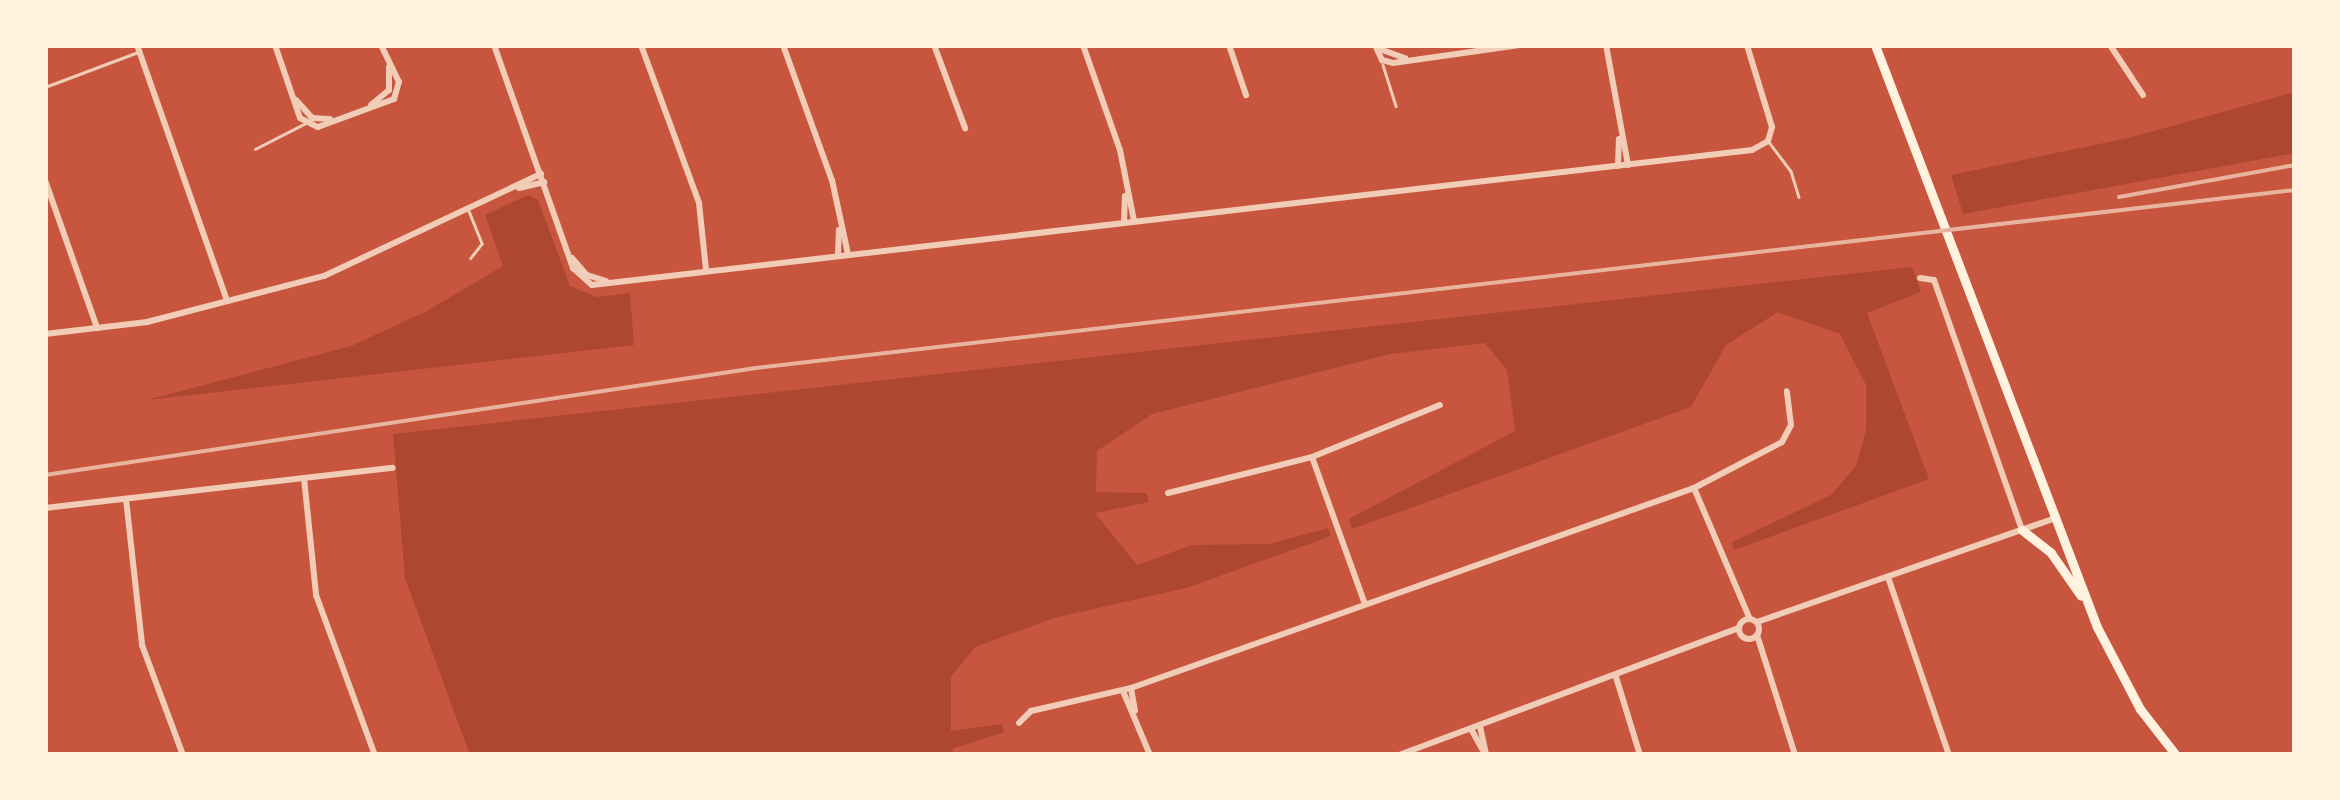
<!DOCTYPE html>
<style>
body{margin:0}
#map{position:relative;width:2340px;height:800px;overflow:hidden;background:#c8553d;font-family:Jost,sans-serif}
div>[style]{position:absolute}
.green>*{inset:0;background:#ae4732}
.service>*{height:2.5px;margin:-1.25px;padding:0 1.25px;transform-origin:1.25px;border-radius:1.25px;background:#f1ccb7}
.minor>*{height:6px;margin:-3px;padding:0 3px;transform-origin:3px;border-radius:3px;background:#f1ccb7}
.minor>.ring{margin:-3px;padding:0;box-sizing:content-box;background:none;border:6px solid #f1ccb7;border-radius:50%}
.secondary>*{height:9px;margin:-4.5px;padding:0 4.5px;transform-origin:4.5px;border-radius:4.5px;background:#fff3e0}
.rail>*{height:4px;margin:-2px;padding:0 2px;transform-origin:2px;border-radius:2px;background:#e9b49f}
span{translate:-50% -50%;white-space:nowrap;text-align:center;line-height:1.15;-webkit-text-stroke:8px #fff3e0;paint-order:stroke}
.frame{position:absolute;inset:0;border:48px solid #fff3e0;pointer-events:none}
</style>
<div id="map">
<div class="green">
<div style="clip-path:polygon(2295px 92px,2295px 153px,1963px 214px,1951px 175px,2128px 138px)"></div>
<div style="clip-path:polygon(528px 195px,538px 200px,570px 286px,597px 297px,630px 293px,634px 345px,147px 400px,351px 346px,425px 312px,503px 266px,485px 215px)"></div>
<div style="clip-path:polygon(1912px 267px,1921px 292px,1867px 313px,1929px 479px,1734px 550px,1732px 542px,1831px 495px,1856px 466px,1866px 430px,1866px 385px,1840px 334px,1778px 312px,1726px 345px,1691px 407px,1352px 529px,1349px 519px,1515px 431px,1507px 370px,1485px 343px,1390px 354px,1152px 414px,1097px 451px,1096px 492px,1146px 493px,1149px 502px,1095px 513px,1137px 565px,1192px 545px,1269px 544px,1328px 528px,1331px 536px,1186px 588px,1054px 618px,975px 647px,951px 677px,951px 731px,1002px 724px,1004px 732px,952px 749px,955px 755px,470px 755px,405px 578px,393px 434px)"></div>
</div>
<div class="service">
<div style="left:1383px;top:65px;width:43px;rotate:72.4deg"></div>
<div style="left:45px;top:87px;width:99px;rotate:-20.6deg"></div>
<div style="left:1769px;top:142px;width:36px;rotate:53deg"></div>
<div style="left:1791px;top:171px;width:27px;rotate:73deg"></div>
<div style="left:255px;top:149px;width:59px;rotate:-27deg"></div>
<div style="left:469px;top:211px;width:35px;rotate:68deg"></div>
<div style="left:482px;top:244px;width:18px;rotate:128deg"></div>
</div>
<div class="minor">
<div style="left:137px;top:45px;width:268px;rotate:70.6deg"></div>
<div style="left:275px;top:45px;width:77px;rotate:71.1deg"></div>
<div style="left:300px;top:118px;width:20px;rotate:27deg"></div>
<div style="left:318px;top:127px;width:81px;rotate:-20.2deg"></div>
<div style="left:394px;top:99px;width:18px;rotate:-74deg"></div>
<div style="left:399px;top:82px;width:41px;rotate:-115.9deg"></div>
<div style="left:494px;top:45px;width:237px;rotate:70.5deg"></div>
<div style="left:573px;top:268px;width:25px;rotate:42deg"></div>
<div style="left:592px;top:285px;width:1168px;rotate:-6.64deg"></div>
<div style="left:1752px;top:150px;width:18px;rotate:-29deg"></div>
<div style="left:1768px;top:141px;width:15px;rotate:-74deg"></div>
<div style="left:1772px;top:127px;width:86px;rotate:-107deg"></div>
<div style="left:641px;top:45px;width:168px;rotate:69.8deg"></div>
<div style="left:699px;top:203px;width:67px;rotate:84deg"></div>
<div style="left:783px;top:45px;width:144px;rotate:70.1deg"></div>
<div style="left:832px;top:180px;width:76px;rotate:77.8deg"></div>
<div style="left:934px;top:45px;width:89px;rotate:69.5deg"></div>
<div style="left:1083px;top:45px;width:111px;rotate:70.6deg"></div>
<div style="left:1120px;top:150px;width:72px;rotate:78.8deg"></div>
<div style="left:1229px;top:45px;width:53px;rotate:71.2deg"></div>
<div style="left:1375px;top:45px;width:17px;rotate:65deg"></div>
<div style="left:1382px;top:60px;width:11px;rotate:15deg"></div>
<div style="left:1393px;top:63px;width:128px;rotate:-8.1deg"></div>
<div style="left:1606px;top:45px;width:122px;rotate:79.6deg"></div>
<div style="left:2110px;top:45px;width:60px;rotate:56.6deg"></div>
<div style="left:1377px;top:48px;width:30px;rotate:20deg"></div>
<div style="left:296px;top:100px;width:24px;rotate:48deg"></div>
<div style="left:312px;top:118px;width:18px;rotate:3deg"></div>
<div style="left:371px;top:105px;width:23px;rotate:-40deg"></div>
<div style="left:389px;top:90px;width:23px;rotate:-90deg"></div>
<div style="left:1618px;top:166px;width:27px;rotate:-88deg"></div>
<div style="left:45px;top:180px;width:157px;rotate:70.6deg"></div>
<div style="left:519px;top:188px;width:26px;rotate:-13deg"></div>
<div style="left:1124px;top:223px;width:27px;rotate:-88deg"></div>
<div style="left:838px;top:255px;width:25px;rotate:-88deg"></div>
<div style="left:572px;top:258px;width:23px;rotate:49deg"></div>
<div style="left:587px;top:275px;width:20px;rotate:18deg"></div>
<div style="left:1920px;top:278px;width:14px;rotate:8deg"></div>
<div style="left:1934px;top:280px;width:265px;rotate:70.6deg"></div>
<div style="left:45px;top:334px;width:103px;rotate:-6.7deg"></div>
<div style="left:147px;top:322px;width:183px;rotate:-14.6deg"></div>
<div style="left:324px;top:276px;width:240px;rotate:-25.2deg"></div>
<div style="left:1312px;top:457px;width:156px;rotate:70.2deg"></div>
<div style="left:304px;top:478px;width:118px;rotate:84.1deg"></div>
<div style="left:316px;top:595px;width:171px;rotate:69.8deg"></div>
<div style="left:1694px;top:488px;width:142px;rotate:66.9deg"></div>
<div style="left:1168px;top:493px;width:148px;rotate:-14deg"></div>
<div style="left:1312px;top:457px;width:138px;rotate:-22.1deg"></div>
<div style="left:126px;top:499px;width:147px;rotate:83.7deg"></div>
<div style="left:142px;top:645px;width:117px;rotate:69.6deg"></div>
<div style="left:45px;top:508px;width:350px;rotate:-6.6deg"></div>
<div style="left:1889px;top:580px;width:185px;rotate:71.1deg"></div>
<div class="ring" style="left:1739px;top:619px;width:14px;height:14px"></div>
<div style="left:1757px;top:622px;width:316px;rotate:-19.2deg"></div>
<div style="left:1757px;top:635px;width:126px;rotate:72.4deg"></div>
<div style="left:1616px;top:677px;width:82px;rotate:72.9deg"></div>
<div style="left:1131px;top:688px;width:23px;rotate:80deg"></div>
<div style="left:1123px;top:691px;width:69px;rotate:67.1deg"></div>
<div style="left:1019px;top:723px;width:17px;rotate:-45deg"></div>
<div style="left:1031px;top:711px;width:103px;rotate:-13deg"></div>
<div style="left:1131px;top:688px;width:597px;rotate:-19.56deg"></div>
<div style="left:1694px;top:488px;width:99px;rotate:-27.6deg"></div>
<div style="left:1782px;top:442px;width:19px;rotate:-62deg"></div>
<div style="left:1791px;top:425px;width:34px;rotate:-97deg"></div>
<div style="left:1480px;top:726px;width:30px;rotate:78deg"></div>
<div style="left:1471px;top:729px;width:23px;rotate:61deg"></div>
<div style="left:1399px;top:755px;width:363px;rotate:-20.5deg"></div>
</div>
<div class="secondary">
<div style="left:1875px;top:45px;width:623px;rotate:69.12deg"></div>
<div style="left:2097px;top:627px;width:93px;rotate:62.3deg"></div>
<div style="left:2140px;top:709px;width:58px;rotate:52deg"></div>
<div style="left:2022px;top:530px;width:37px;rotate:38deg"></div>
<div style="left:2051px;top:553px;width:52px;rotate:55.1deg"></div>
</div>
<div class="rail">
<div style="left:2119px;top:197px;width:179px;rotate:-10.3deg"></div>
<div style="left:45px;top:475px;width:719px;rotate:-8.56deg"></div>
<div style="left:756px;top:368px;width:1549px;rotate:-6.6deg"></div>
</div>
<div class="frame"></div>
</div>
